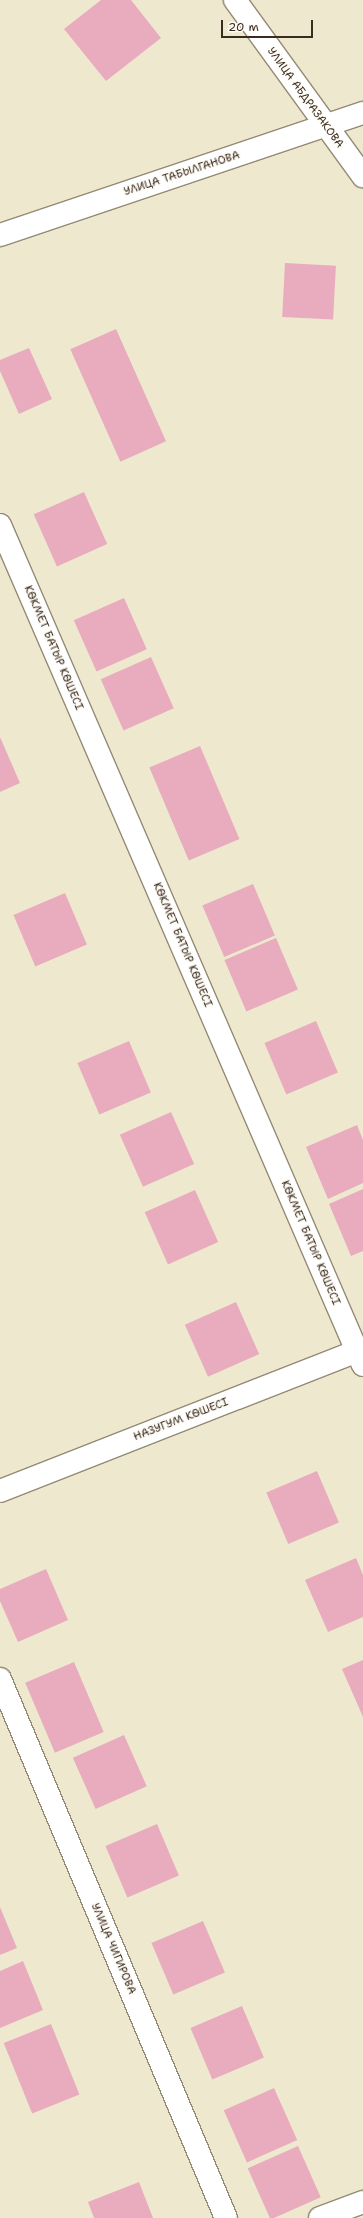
<!DOCTYPE html>
<meta charset="utf-8">
<style>
body{margin:0}
#map{position:relative;width:363px;height:2218px;overflow:hidden;background:#eee9ce;font-family:"Shantell Sans",sans-serif}
div>[style]{position:absolute}
.building>*{inset:0;background:#e8acbe;transform-origin:0 0}
.roads{filter:drop-shadow(1px 0 #948a76) drop-shadow(-1px 0 #948a76) drop-shadow(0 1px #948a76) drop-shadow(0 -1px #948a76)}
.street>*{height:22px;margin:-11px;padding:0 11px;transform-origin:11px;border-radius:11px;background:#fff}
.secondary>*{height:22px;margin:-11px;padding:0 11px;transform-origin:11px;border-radius:11px;background:#fff}
span{translate:-50% -50%;white-space:nowrap;text-align:center;line-height:1.15;-webkit-text-stroke:3.5px #fdfcf7;paint-order:stroke}
.street-label{font-size:11px;color:#3b2a1e}
.scale{position:absolute;left:221px;top:20px;width:92px;height:18px;box-sizing:border-box;border:2px solid #3b2a1e;border-top:0;padding-left:5px;font-size:12px;line-height:14px;white-space:nowrap;color:#3b2a1e;-webkit-text-stroke:3px #fdfcf7;paint-order:stroke}
</style>
<div id="map">
<div class="building">
<div style="clip-path:polygon(101px 0,131px 0,161px 38px,106px 81px,64px 29px)"></div>
<div style="left:285px;top:263px;width:51px;height:54px;rotate:3deg"></div>
<div style="left:116px;top:329px;width:123px;height:50px;rotate:66deg"></div>
<div style="clip-path:polygon(29px 348px,52px 399px,19px 414px,0 371px,0 360px)"></div>
<div style="left:84px;top:492px;width:57px;height:55px;rotate:66deg"></div>
<div style="left:124px;top:598px;width:56px;height:55px;rotate:66deg"></div>
<div style="left:151px;top:657px;width:56px;height:55px;rotate:66deg"></div>
<div style="clip-path:polygon(0 737px,20px 783px,0 792px)"></div>
<div style="left:200px;top:746px;width:101px;height:55px;rotate:67deg"></div>
<div style="left:253px;top:884px;width:56px;height:55px;rotate:67deg"></div>
<div style="left:65px;top:893px;width:56px;height:56px;rotate:67deg"></div>
<div style="left:276px;top:938px;width:56px;height:56px;rotate:67deg"></div>
<div style="left:316px;top:1021px;width:56px;height:56px;rotate:67deg"></div>
<div style="left:129px;top:1041px;width:56px;height:56px;rotate:67deg"></div>
<div style="left:171px;top:1112px;width:57px;height:56px;rotate:66deg"></div>
<div style="clip-path:polygon(357px 1125px,363px 1140px,363px 1183px,328px 1199px,306px 1147px)"></div>
<div style="clip-path:polygon(363px 1189px,363px 1251px,351px 1256px,329px 1204px)"></div>
<div style="left:195px;top:1190px;width:57px;height:55px;rotate:66deg"></div>
<div style="left:236px;top:1302px;width:57px;height:56px;rotate:66deg"></div>
<div style="left:317px;top:1471px;width:56px;height:55px;rotate:67deg"></div>
<div style="clip-path:polygon(356px 1558px,363px 1575px,363px 1617px,328px 1632px,305px 1580px)"></div>
<div style="clip-path:polygon(46px 1569px,68px 1620px,18px 1642px,0 1601px,0 1589px)"></div>
<div style="clip-path:polygon(363px 1660px,363px 1717px,342px 1669px)"></div>
<div style="left:74px;top:1662px;width:76px;height:53px;rotate:67deg"></div>
<div style="left:124px;top:1735px;width:56px;height:56px;rotate:66deg"></div>
<div style="left:157px;top:1824px;width:56px;height:56px;rotate:67deg"></div>
<div style="clip-path:polygon(0 1907px,17px 1948px,0 1955px)"></div>
<div style="left:203px;top:1921px;width:56px;height:56px;rotate:67deg"></div>
<div style="clip-path:polygon(23px 1961px,43px 2010px,0 2028px,0 1971px)"></div>
<div style="left:242px;top:2006px;width:56px;height:56px;rotate:67deg"></div>
<div style="left:51px;top:2024px;width:76px;height:51px;rotate:68deg"></div>
<div style="left:274px;top:2088px;width:57px;height:55px;rotate:66deg"></div>
<div style="left:298px;top:2146px;width:56px;height:55px;rotate:66deg"></div>
<div style="clip-path:polygon(139px 2182px,153px 2218px,94px 2218px,88px 2202px)"></div>
</div>
<div class="roads">
<div class="street">
<div style="left:235px;top:0;width:218px;rotate:54deg"></div>
<div style="left:0;top:235px;width:383px;rotate:-18.6deg"></div>
<div style="left:0;top:525px;width:915px;rotate:66.63deg"></div>
<div style="left:0;top:1679px;width:584px;rotate:67.25deg"></div>
<div style="left:320px;top:2218px;width:46px;rotate:-20.4deg"></div>
</div>
<div class="secondary">
<div style="left:0;top:1491px;width:390px;rotate:-21.4deg"></div>
</div>
</div>
<div class="street-label">
<span style="left:305px;top:98px;rotate:54deg">УЛИЦА АБДРАЗАКОВА</span>
<span style="left:182px;top:174px;rotate:-18deg">УЛИЦА ТАБЫЛГАНОВА</span>
<span style="left:53px;top:648px;rotate:67deg">КӨКМЕТ БАТЫР КӨШЕСІ</span>
<span style="left:182px;top:945px;rotate:67deg">КӨКМЕТ БАТЫР КӨШЕСІ</span>
<span style="left:310px;top:1243px;rotate:67deg">КӨКМЕТ БАТЫР КӨШЕСІ</span>
<span style="left:181px;top:1420px;rotate:-21deg">НАЗУГУМ КӨШЕСІ</span>
<span style="left:113px;top:1949px;rotate:67deg">УЛИЦА ЧИГИРОВА</span>
</div>
<div class="scale">20 m</div>
</div>
